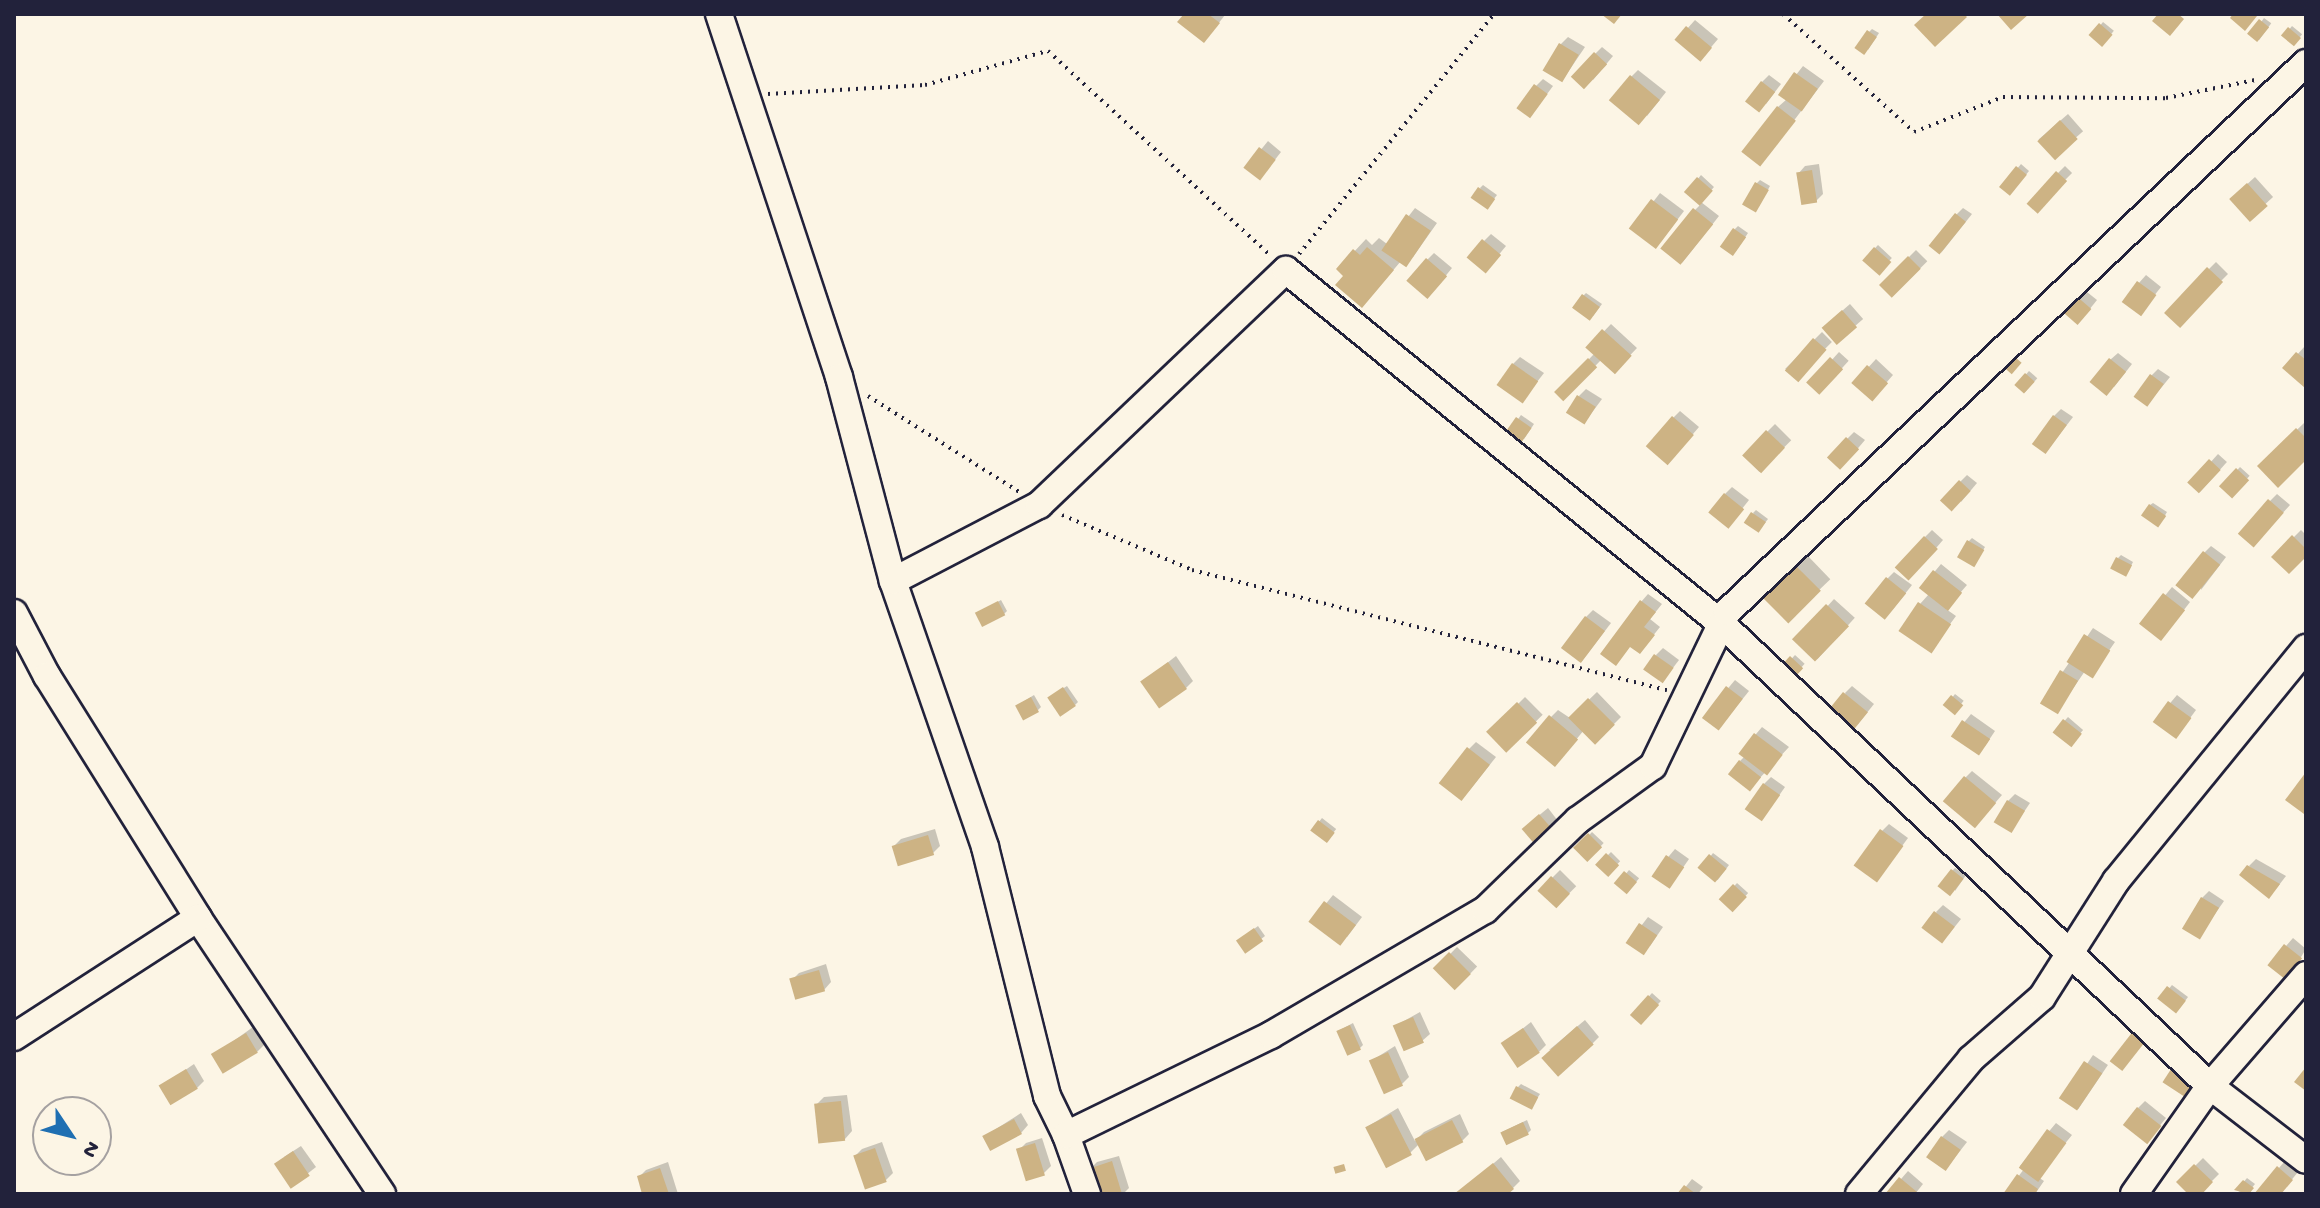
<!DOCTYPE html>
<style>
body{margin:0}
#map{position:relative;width:2320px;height:1208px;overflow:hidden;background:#fcf5e5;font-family:"Gochi Hand",sans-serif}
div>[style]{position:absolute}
.shadow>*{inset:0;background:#0003;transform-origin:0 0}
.building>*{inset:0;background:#cdb384;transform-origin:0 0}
.path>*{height:4px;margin-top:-2px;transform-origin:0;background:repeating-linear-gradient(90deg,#22223b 0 2px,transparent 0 8px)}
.roads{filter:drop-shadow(2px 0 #22223b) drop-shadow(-2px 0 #22223b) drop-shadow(0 2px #22223b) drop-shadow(0 -2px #22223b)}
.minor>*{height:26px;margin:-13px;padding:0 13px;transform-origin:13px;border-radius:13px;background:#fcf5e5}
span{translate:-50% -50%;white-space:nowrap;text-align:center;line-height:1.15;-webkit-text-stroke:8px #fcf5e5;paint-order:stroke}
.frame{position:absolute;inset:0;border:16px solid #22223b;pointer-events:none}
.north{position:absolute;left:32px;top:1096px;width:80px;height:80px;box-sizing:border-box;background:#fcf5e5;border:2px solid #a5a1a1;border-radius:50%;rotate:125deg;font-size:22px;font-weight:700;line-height:32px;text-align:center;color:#22223b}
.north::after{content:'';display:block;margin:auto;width:28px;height:36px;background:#1f6fb2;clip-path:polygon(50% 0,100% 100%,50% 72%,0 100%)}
</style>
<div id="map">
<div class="shadow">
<div style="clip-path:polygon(1186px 14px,1224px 14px,1225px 15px,1211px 33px)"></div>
<div style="left:2264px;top:18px;width:9px;height:21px;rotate:36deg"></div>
<div style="clip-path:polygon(1695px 20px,1718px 39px,1707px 52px,1678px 39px)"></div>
<div style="left:2103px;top:22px;width:14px;height:18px;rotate:39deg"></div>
<div style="left:2292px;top:26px;width:13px;height:13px;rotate:39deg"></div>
<div style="clip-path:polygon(1872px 29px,1879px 33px,1868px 50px,1869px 32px)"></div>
<div style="clip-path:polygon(1568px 37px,1585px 47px,1562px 81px,1561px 44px)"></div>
<div style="clip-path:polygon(1602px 47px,1613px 56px,1593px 80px,1595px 54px)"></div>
<div style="clip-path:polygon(1803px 66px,1824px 81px,1767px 156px,1778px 107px,1787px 99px,1781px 94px)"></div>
<div style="clip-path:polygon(1638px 70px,1666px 92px,1647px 116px,1631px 77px)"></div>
<div style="clip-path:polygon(1769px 75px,1781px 84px,1766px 104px,1762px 82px)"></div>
<div style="clip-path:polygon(1543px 79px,1553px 86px,1536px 109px,1536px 86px)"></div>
<div style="left:2068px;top:114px;width:23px;height:39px;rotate:49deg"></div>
<div style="clip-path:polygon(1268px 141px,1281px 152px,1266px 171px,1246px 168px)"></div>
<div style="clip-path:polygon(1819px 164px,1823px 194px,1816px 201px,1798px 174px,1805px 166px)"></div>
<div style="clip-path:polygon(2021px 164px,2029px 171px,2013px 191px,2002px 187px)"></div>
<div style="left:2065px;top:166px;width:10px;height:52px;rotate:45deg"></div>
<div style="clip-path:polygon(1701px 175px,1714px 187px,1701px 202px,1719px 216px,1682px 263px,1695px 210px,1701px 204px,1687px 192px)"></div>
<div style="left:2255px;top:177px;width:27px;height:32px;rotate:48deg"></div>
<div style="clip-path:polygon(1760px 180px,1770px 186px,1759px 206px,1757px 183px)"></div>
<div style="clip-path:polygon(1483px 185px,1497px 195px,1490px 204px,1480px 188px)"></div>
<div style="clip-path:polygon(1660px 193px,1684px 211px,1662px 240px,1632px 229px)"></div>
<div style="clip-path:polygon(1415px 208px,1437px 223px,1413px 257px,1401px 261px,1373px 294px,1338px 269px,1366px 239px,1372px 245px,1379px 238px,1387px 244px)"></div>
<div style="clip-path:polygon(1963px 208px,1972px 214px,1941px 253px,1956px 215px)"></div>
<div style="clip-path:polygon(1738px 226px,1748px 233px,1736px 251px,1735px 229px)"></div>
<div style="clip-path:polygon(1491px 234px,1506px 246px,1492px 263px,1484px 241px)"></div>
<div style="left:1878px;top:245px;width:19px;height:20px;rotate:43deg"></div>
<div style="left:1916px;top:250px;width:16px;height:49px;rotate:45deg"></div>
<div style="clip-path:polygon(1434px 253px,1452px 268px,1435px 289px,1427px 260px)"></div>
<div style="left:2216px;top:262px;width:17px;height:71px;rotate:45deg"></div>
<div style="clip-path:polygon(2146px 275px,2161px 287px,2146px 306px,2123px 301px)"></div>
<div style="clip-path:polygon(2082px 288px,2097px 300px,2085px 315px,2063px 309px)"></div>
<div style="clip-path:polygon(1586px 293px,1602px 304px,1593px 316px,1583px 296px)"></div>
<div style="left:1850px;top:304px;width:20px;height:35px;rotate:49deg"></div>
<div style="clip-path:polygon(1611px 324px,1637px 348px,1614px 372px,1601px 360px,1564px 398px,1557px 392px,1594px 354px,1588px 348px)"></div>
<div style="left:1822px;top:332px;width:14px;height:52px;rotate:45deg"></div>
<div style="clip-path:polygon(2305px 346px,2306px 384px,2305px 385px,2285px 368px)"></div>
<div style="left:1839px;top:352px;width:13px;height:42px;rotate:42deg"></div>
<div style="clip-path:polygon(2118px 353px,2132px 364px,2114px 387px,2110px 360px)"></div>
<div style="clip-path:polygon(1520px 357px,1544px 373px,1523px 400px,1513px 364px)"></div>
<div style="clip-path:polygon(1876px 359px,1893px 375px,1879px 391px,1854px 383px)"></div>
<div style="clip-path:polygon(2158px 369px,2170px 377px,2148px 404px,2151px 376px)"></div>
<div style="left:2029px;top:371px;width:11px;height:19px;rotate:41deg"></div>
<div style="clip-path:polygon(1586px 389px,1602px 399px,1585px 422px,1579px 396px)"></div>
<div style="clip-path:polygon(2061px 409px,2073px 417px,2047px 451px,2054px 416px)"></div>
<div style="clip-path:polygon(1680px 411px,1699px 427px,1675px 455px,1673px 418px)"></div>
<div style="clip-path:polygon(1521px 415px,1534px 424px,1524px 439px,1508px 433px)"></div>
<div style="clip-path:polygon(2305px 422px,2306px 457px,2260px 466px)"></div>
<div style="left:1775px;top:424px;width:23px;height:45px;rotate:45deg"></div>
<div style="clip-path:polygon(1854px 432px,1865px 440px,1848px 460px,1847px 439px)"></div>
<div style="left:2218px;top:454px;width:12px;height:40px;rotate:42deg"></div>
<div style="left:2240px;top:467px;width:13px;height:26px;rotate:42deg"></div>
<div style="clip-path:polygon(1967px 475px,1977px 483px,1961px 502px,1960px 482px)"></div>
<div style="clip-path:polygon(1732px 487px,1749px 500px,1734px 519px,1725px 494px)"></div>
<div style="clip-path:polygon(2277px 494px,2290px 505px,2260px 538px,2270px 501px)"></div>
<div style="clip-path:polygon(2153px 503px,2167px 512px,2161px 522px,2150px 505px)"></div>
<div style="clip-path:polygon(1756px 510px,1768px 519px,1761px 528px,1753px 513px)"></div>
<div style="clip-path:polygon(1932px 530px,1943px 540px,1917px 570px,1925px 537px)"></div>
<div style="clip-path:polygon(2301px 530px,2306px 535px,2306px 554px,2274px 557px)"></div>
<div style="clip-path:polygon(1972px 538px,1985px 547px,1976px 562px,1969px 541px)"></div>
<div style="clip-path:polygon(2211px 546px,2226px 557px,2201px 590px,2204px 553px)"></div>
<div style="left:1806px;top:554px;width:35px;height:60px;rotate:46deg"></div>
<div style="clip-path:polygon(2121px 555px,2133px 562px,2128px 572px,2118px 558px)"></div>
<div style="clip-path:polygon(1941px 564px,1967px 585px,1946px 609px,1956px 616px,1931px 650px,1920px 604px,1929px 594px,1921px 588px)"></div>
<div style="clip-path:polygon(1894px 572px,1912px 585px,1893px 609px,1887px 579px)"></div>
<div style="clip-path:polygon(2172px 587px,2190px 602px,2168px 631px,2142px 624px)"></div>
<div style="clip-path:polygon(1648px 594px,1662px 604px,1650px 619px,1660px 627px,1640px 652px,1641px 602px)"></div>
<div style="left:1834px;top:599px;width:28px;height:56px;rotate:42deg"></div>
<div style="clip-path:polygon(1001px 600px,1007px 611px,1004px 614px,978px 613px)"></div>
<div style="clip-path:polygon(1593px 610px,1611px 623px,1582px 661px,1586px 617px)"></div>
<div style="clip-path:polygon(2093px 628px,2115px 642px,2092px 675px,2085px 671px,2057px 712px,2042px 702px)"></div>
<div style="clip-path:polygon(1663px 648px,1679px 660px,1663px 681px,1656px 655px)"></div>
<div style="left:1795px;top:655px;width:13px;height:18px;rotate:42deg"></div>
<div style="clip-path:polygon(1176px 656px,1193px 681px,1186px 688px,1143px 682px)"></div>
<div style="clip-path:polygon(1735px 680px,1749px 691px,1725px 721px,1704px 717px)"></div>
<div style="clip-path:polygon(1067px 686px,1078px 702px,1075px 705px,1053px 695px)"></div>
<div style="clip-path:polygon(1852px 686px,1874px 704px,1858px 724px,1845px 693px)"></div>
<div style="clip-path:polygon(1597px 692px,1621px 717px,1596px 742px,1584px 730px,1562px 757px,1551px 717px,1558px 710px,1570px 718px)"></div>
<div style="left:1955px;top:694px;width:11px;height:13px;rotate:38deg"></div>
<div style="clip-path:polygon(1034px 695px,1041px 707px,1038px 710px,1018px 705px)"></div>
<div style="clip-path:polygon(2177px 695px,2196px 710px,2182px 729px,2155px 721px)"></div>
<div style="left:1525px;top:697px;width:25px;height:50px;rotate:45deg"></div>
<div style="clip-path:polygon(1971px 714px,1995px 731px,1985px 746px,1953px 736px)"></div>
<div style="left:2068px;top:717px;width:20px;height:20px;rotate:41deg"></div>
<div style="clip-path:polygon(1762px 727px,1789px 747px,1757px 781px,1740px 761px,1745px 756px,1740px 753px)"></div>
<div style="clip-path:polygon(1476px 742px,1496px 757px,1469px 791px,1469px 749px)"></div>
<div style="clip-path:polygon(1972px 771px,2002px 795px,1982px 818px,1965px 778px)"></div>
<div style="clip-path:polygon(1771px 777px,1785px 787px,1768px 811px,1764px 784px)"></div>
<div style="clip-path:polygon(2015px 794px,2030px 803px,2011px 831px,2008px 801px)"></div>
<div style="clip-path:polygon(1548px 808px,1558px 821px,1534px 842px,1531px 822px)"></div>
<div style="left:1322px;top:818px;width:18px;height:15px;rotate:38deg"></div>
<div style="clip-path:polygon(1889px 824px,1908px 838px,1882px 873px,1882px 831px)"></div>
<div style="clip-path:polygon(935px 829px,940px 846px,933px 853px,894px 846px,901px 839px)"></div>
<div style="left:1592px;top:832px;width:16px;height:23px;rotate:43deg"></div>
<div style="clip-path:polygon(1675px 849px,1689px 859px,1675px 879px,1653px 875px)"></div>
<div style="left:1611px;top:852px;width:13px;height:18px;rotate:45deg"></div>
<div style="left:1713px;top:853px;width:20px;height:19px;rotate:37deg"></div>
<div style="clip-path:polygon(2256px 859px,2286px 876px,2276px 889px,2249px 866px)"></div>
<div style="clip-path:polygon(1955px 868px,1966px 875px,1955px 891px,1952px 871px)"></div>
<div style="left:1560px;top:870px;width:23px;height:28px;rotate:45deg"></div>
<div style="left:1629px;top:870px;width:13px;height:18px;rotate:39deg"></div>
<div style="left:1737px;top:883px;width:15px;height:23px;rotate:42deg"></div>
<div style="clip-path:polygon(2209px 891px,2224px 901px,2199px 937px,2202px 898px)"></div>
<div style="clip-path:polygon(1333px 895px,1362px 917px,1347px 937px,1311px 922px)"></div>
<div style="clip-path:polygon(1943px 905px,1961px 919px,1949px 934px,1936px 912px)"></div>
<div style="clip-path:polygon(1648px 917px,1663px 927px,1650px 946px,1628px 943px)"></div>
<div style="clip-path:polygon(1258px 926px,1265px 936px,1246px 951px,1242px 938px)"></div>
<div style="clip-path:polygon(2293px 938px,2306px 949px,2293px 970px,2286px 946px)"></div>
<div style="left:1457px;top:947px;width:28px;height:30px;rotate:44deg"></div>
<div style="clip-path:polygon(826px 964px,831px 982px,824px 990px,792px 980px,799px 973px)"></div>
<div style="clip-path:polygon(2172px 985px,2188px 997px,2179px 1009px,2160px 999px)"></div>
<div style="left:1652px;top:993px;width:12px;height:29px;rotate:42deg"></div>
<div style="clip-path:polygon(1420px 1012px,1430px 1034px,1422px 1041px,1395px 1026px)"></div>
<div style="clip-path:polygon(1585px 1020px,1599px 1037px,1592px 1044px,1549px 1050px)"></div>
<div style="clip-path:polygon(1531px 1022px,1546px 1045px,1539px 1052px,1504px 1043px)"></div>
<div style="clip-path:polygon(1353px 1023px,1363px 1045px,1360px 1048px,1338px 1031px)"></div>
<div style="clip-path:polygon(253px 1027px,264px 1045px,257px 1052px,214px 1055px)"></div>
<div style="clip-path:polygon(1395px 1046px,1409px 1077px,1402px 1084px,1371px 1061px)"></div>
<div style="left:2093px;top:1055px;width:18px;height:53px;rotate:34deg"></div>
<div style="clip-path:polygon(194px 1064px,204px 1081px,197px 1088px,162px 1086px)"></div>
<div style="clip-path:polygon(1521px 1084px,1540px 1094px,1531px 1108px,1518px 1087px)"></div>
<div style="clip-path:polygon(847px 1095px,852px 1131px,845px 1139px,816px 1105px,824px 1097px)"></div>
<div style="clip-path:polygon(2145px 1101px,2166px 1118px,2153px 1134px,2138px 1108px)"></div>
<div style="clip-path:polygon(1398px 1108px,1415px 1141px,1424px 1132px,1460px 1114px,1469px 1134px,1462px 1141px,1419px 1144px,1410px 1153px,1367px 1127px)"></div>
<div style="clip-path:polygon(1021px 1113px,1028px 1125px,1021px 1133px,985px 1136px)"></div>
<div style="clip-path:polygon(1527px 1120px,1531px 1130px,1528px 1133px,1502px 1132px)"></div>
<div style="clip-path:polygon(2056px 1123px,2072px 1135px,2038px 1177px,2044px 1181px,2035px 1194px,2005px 1194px,2024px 1169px,2020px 1166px)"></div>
<div style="clip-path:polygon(1949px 1130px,1967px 1142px,1946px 1169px,1942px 1137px)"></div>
<div style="clip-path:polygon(1042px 1138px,1051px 1166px,1044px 1173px,1019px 1150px,1026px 1143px)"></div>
<div style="clip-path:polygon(882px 1142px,893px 1173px,886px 1180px,855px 1156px,862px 1149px)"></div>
<div style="clip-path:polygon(301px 1146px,316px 1167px,292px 1186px,284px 1157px)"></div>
<div style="clip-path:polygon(1119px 1156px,1129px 1188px,1123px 1194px,1097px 1194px,1090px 1169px,1097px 1162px)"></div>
<div style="clip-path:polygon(1501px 1157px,1520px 1181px,1513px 1188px,1505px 1194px,1458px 1194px)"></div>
<div style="clip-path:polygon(2203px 1158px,2219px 1174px,2199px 1194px,2191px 1194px,2179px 1182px)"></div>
<div style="clip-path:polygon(2285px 1161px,2298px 1172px,2280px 1194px,2256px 1194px)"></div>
<div style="clip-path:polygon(668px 1162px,678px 1194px,645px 1194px,639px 1177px,646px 1170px)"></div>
<div style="clip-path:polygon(1908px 1171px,1923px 1184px,1915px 1194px,1888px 1194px)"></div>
<div style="clip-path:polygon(2247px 1178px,2255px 1184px,2247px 1194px,2243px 1194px,2237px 1190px)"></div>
<div style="clip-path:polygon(1692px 1179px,1703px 1187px,1698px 1194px,1680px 1194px)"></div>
</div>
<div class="building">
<div style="clip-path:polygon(1184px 14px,1208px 14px,1220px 23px,1204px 43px,1177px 22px)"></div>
<div style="clip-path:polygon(1601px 14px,1622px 14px,1614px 24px)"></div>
<div style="clip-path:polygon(1926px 14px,1964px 14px,1967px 17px,1935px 47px,1914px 25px)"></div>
<div style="clip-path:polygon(1997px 14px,2029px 14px,2011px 30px)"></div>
<div style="clip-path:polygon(2158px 14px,2178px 14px,2184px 19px,2170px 36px,2152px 21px)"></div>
<div style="clip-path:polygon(2233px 14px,2254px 14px,2257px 16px,2245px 31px,2230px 18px)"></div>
<div style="left:2259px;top:19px;width:13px;height:19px;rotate:39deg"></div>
<div style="left:2099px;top:23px;width:18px;height:16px;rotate:41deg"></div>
<div style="left:1686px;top:26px;width:34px;height:18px;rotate:40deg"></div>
<div style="left:2288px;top:27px;width:17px;height:11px;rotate:40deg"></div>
<div style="left:1867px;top:30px;width:12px;height:22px;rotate:35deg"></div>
<div style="left:1559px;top:43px;width:23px;height:32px;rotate:31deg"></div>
<div style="left:1594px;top:52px;width:18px;height:34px;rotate:43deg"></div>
<div style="left:1794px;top:72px;width:29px;height:28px;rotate:35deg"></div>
<div style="left:1630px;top:75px;width:39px;height:33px;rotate:40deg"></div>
<div style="left:1761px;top:81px;width:18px;height:26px;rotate:38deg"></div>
<div style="left:1534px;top:84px;width:17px;height:30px;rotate:36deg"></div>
<div style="left:1777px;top:106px;width:24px;height:58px;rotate:38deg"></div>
<div style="left:2060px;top:120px;width:26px;height:31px;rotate:47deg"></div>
<div style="left:1259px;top:147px;width:21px;height:26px;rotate:37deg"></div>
<div style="left:2016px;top:166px;width:14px;height:27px;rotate:39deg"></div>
<div style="left:1812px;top:170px;width:33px;height:16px;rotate:81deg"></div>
<div style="left:2056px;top:171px;width:15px;height:44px;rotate:42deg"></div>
<div style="left:1697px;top:177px;width:21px;height:20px;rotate:41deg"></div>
<div style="left:1755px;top:182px;width:16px;height:26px;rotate:30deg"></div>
<div style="left:2247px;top:183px;width:31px;height:24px;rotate:48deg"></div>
<div style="left:1478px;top:187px;width:21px;height:13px;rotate:35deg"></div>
<div style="left:1651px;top:199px;width:34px;height:37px;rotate:37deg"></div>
<div style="left:1693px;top:208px;width:26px;height:52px;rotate:39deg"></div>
<div style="left:1955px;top:213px;width:14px;height:42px;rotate:39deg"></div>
<div style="left:1406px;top:214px;width:30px;height:44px;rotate:34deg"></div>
<div style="left:1733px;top:228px;width:16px;height:23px;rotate:35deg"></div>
<div style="left:1482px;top:239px;width:25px;height:24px;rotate:40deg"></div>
<div style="clip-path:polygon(1367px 247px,1394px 270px,1362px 308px,1335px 285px,1343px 276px,1336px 269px,1353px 249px,1360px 255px)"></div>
<div style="left:1874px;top:247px;width:23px;height:18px;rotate:41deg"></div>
<div style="left:1908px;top:256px;width:18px;height:41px;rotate:45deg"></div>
<div style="left:1426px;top:258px;width:28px;height:30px;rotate:41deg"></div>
<div style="left:2207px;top:267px;width:22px;height:63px;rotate:43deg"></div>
<div style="left:2137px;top:281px;width:24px;height:26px;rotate:36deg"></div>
<div style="left:1582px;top:294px;width:22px;height:17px;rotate:36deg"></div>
<div style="left:2074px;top:294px;width:23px;height:21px;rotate:41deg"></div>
<div style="left:1842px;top:310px;width:23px;height:27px;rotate:49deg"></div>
<div style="left:1602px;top:329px;width:40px;height:25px;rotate:42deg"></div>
<div style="left:1813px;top:338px;width:18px;height:43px;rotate:41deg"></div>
<div style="left:2008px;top:351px;width:18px;height:15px;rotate:41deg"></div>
<div style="clip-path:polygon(2296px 352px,2306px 360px,2305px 388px,2282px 368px)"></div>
<div style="left:1830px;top:357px;width:18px;height:35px;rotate:43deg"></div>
<div style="left:1588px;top:358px;width:13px;height:48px;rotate:45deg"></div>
<div style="left:2109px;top:358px;width:22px;height:31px;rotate:39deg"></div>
<div style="left:1512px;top:363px;width:32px;height:27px;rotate:35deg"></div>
<div style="left:1867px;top:365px;width:28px;height:24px;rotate:41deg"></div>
<div style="left:2025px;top:373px;width:13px;height:16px;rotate:42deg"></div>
<div style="left:2150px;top:374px;width:17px;height:28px;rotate:36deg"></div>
<div style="left:1577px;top:395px;width:22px;height:21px;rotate:32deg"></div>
<div style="left:2053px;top:415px;width:17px;height:36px;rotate:36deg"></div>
<div style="left:1672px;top:416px;width:29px;height:40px;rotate:41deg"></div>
<div style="left:1516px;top:417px;width:19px;height:19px;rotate:35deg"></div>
<div style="clip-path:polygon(2296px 428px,2306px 438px,2306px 460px,2278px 488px,2257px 466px)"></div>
<div style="left:1766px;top:430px;width:26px;height:35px;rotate:43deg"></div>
<div style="left:1846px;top:437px;width:18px;height:28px;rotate:43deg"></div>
<div style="left:2209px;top:459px;width:16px;height:32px;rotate:43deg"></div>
<div style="left:2236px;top:468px;width:18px;height:25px;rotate:43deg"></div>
<div style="left:1959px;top:480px;width:16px;height:28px;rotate:43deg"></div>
<div style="left:1724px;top:493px;width:26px;height:25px;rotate:39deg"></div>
<div style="left:2268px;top:499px;width:21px;height:46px;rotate:41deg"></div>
<div style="left:2149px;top:504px;width:21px;height:14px;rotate:35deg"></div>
<div style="left:1751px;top:512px;width:18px;height:13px;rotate:34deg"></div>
<div style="clip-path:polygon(2292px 535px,2306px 549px,2306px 557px,2289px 574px,2271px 557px)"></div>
<div style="left:1924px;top:536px;width:19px;height:43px;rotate:43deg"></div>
<div style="left:1967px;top:540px;width:20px;height:20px;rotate:30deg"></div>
<div style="left:2203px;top:551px;width:22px;height:44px;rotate:39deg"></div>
<div style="left:2116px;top:557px;width:18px;height:13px;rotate:27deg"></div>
<div style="left:1794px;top:564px;width:38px;height:46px;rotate:45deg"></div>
<div style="left:1933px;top:570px;width:37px;height:23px;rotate:38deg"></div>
<div style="left:1886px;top:577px;width:26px;height:34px;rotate:39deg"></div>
<div style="left:2163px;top:593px;width:28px;height:39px;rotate:38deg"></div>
<div style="clip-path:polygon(1640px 600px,1656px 612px,1644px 627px,1655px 635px,1640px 654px,1630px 647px,1616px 666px,1600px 654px)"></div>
<div style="left:998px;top:601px;width:16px;height:26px;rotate:63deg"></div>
<div style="left:1918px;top:602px;width:40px;height:35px;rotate:34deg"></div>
<div style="left:1826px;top:604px;width:32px;height:49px;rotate:44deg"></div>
<div style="left:1585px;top:616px;width:25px;height:40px;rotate:37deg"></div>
<div style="left:2084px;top:634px;width:31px;height:33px;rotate:32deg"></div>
<div style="left:1654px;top:654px;width:24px;height:19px;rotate:35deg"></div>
<div style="left:1790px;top:656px;width:18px;height:16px;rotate:43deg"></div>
<div style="left:1168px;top:662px;width:33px;height:34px;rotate:55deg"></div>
<div style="left:2060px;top:670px;width:21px;height:39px;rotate:31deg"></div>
<div style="left:1726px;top:686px;width:21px;height:40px;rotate:37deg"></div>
<div style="left:1063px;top:687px;width:23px;height:19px;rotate:56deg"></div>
<div style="left:1843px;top:692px;width:32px;height:28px;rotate:39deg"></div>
<div style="left:1951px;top:695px;width:16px;height:13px;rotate:40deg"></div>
<div style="left:1031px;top:697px;width:17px;height:18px;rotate:62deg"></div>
<div style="left:1588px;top:698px;width:38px;height:28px;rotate:45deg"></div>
<div style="left:2168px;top:701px;width:29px;height:26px;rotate:36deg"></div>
<div style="left:1517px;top:702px;width:29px;height:43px;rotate:46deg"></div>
<div style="left:1549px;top:715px;width:38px;height:36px;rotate:40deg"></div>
<div style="left:2063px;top:719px;width:24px;height:17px;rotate:38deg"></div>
<div style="left:1962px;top:720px;width:34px;height:20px;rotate:34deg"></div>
<div style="left:1754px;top:733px;width:36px;height:26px;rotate:37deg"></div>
<div style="left:1467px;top:747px;width:29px;height:46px;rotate:38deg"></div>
<div style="left:1739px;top:760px;width:28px;height:18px;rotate:38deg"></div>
<div style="clip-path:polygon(2306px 772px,2306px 811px,2304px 814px,2285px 800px)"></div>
<div style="left:1964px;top:776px;width:42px;height:33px;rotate:40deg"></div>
<div style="left:1763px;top:783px;width:21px;height:32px;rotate:35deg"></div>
<div style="left:2007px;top:800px;width:21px;height:26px;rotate:31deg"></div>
<div style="left:1539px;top:814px;width:20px;height:23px;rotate:49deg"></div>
<div style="left:1318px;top:820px;width:21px;height:13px;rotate:37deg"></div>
<div style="left:1880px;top:829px;width:29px;height:45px;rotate:36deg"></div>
<div style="left:1588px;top:833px;width:20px;height:21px;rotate:45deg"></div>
<div style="left:928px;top:835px;width:21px;height:38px;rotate:73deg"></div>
<div style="left:1606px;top:853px;width:18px;height:16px;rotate:43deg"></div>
<div style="left:1709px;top:854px;width:23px;height:18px;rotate:40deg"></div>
<div style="left:1666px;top:855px;width:22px;height:26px;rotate:34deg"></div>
<div style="clip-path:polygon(2247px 865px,2280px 884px,2269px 899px,2239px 875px)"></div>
<div style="left:1951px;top:869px;width:16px;height:22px;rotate:38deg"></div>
<div style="left:1624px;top:871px;width:17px;height:16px;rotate:40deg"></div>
<div style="left:1551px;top:876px;width:26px;height:20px;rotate:43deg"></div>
<div style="left:1733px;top:884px;width:19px;height:21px;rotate:43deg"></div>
<div style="left:2201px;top:897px;width:21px;height:37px;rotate:31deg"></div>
<div style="left:1324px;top:901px;width:40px;height:26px;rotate:37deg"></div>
<div style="left:1934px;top:911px;width:26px;height:21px;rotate:37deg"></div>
<div style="left:1639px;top:923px;width:22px;height:24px;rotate:34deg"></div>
<div style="left:1254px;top:928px;width:16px;height:22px;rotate:55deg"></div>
<div style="left:2284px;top:944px;width:23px;height:27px;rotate:38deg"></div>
<div style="left:1449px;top:952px;width:31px;height:23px;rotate:45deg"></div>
<div style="left:819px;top:970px;width:22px;height:31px;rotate:74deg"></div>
<div style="left:2167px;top:986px;width:24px;height:16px;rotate:38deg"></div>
<div style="left:1648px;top:995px;width:15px;height:27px;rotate:42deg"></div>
<div style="left:1413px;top:1017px;width:28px;height:22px;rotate:67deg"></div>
<div style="left:1350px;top:1025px;width:27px;height:15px;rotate:66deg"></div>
<div style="left:2138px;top:1025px;width:16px;height:46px;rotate:38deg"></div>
<div style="left:1577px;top:1026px;width:25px;height:48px;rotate:48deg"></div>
<div style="left:1523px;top:1028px;width:30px;height:27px;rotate:56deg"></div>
<div style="left:246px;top:1033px;width:23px;height:41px;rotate:59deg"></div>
<div style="left:1388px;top:1052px;width:37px;height:21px;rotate:66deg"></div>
<div style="left:2084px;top:1061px;width:22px;height:45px;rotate:34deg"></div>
<div style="left:2175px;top:1063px;width:31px;height:23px;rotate:33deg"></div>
<div style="clip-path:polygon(2306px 1067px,2306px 1091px,2294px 1082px)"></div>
<div style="left:186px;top:1069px;width:23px;height:32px;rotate:59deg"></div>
<div style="left:1516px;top:1086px;width:25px;height:14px;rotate:27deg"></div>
<div style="left:841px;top:1101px;width:40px;height:27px;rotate:84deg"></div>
<div style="left:2137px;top:1107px;width:31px;height:23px;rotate:38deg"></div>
<div style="left:1391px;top:1114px;width:46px;height:29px;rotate:63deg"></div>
<div style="left:1014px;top:1119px;width:17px;height:36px;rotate:62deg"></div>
<div style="left:1452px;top:1120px;width:25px;height:42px;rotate:63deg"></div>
<div style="left:1523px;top:1122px;width:14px;height:25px;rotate:65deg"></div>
<div style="left:2047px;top:1129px;width:24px;height:48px;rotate:36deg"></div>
<div style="left:1941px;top:1136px;width:24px;height:26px;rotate:35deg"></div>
<div style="left:1035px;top:1143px;width:34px;height:20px;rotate:73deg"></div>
<div style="left:875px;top:1148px;width:36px;height:23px;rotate:71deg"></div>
<div style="left:293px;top:1151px;width:30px;height:23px;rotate:56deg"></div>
<div style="clip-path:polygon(1112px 1161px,1122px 1194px,1095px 1194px,1088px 1169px)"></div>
<div style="clip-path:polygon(1493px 1163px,1514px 1189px,1508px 1194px,1454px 1194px)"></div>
<div style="left:1344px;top:1164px;width:7px;height:11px;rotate:74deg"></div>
<div style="clip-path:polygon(2194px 1164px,2213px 1182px,2202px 1194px,2188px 1194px,2176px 1182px)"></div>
<div style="clip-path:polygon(2277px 1166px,2293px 1180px,2281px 1194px,2254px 1194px)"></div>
<div style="clip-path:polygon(660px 1168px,669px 1194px,642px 1194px,637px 1176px)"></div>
<div style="clip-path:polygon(2017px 1174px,2038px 1189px,2035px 1194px,2003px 1194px)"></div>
<div style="clip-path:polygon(1899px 1177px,1917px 1192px,1916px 1194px,1885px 1194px)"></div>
<div style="clip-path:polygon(2243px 1180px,2254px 1188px,2249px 1194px,2234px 1190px)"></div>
<div style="clip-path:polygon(1684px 1185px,1696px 1194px,1677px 1194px)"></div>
</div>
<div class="path">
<div style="left:1783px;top:14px;width:176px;rotate:42deg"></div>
<div style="left:1914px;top:132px;width:96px;rotate:-21.5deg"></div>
<div style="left:2003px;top:97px;width:163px;rotate:0.4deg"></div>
<div style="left:2166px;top:98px;width:91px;rotate:-11.4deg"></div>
<div style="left:768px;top:94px;width:157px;rotate:-3.3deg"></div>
<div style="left:925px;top:85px;width:128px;rotate:-15.5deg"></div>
<div style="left:1048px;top:51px;width:303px;rotate:42.6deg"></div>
<div style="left:1299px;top:254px;width:309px;rotate:-50.9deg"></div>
<div style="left:868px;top:396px;width:179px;rotate:32.4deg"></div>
<div style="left:1062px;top:515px;width:141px;rotate:22.9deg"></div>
<div style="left:1192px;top:570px;width:490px;rotate:14.2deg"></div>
</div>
<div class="roads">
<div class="minor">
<div style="left:719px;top:14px;width:382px;rotate:71.7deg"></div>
<div style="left:839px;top:377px;width:211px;rotate:75.2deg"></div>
<div style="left:893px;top:581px;width:281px;rotate:70.9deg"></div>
<div style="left:985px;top:847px;width:257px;rotate:76deg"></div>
<div style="left:1047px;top:1096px;width:43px;rotate:64deg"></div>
<div style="left:1066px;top:1135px;width:63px;rotate:70.4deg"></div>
<div style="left:893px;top:581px;width:165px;rotate:-27.5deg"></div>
<div style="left:1039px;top:505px;width:341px;rotate:-43.6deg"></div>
<div style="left:1286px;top:270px;width:563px;rotate:39.09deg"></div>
<div style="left:1723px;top:625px;width:671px;rotate:43.43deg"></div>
<div style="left:2210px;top:1086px;width:121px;rotate:37.6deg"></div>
<div style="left:14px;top:613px;width:71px;rotate:62.4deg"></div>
<div style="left:47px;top:676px;width:285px;rotate:58deg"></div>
<div style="left:198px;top:918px;width:332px;rotate:56.3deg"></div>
<div style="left:14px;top:1037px;width:219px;rotate:-32.9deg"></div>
<div style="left:1066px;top:1135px;width:228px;rotate:-26deg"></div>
<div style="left:1271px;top:1035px;width:248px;rotate:-30.3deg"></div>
<div style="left:1485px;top:910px;width:129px;rotate:-44.1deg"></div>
<div style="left:1578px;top:820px;width:92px;rotate:-35.8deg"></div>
<div style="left:1653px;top:766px;width:171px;rotate:-64.3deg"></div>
<div style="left:1727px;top:612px;width:798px;rotate:-43.48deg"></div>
<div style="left:1859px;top:1194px;width:175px;rotate:-50.3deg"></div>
<div style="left:1971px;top:1059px;width:94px;rotate:-41.1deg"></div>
<div style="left:2042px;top:997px;width:138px;rotate:-57.5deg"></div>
<div style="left:2116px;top:881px;width:301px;rotate:-50.8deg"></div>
<div style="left:2134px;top:1194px;width:132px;rotate:-54.9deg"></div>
<div style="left:2210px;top:1086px;width:147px;rotate:-49.1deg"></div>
</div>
</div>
<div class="frame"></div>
<div class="north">N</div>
</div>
